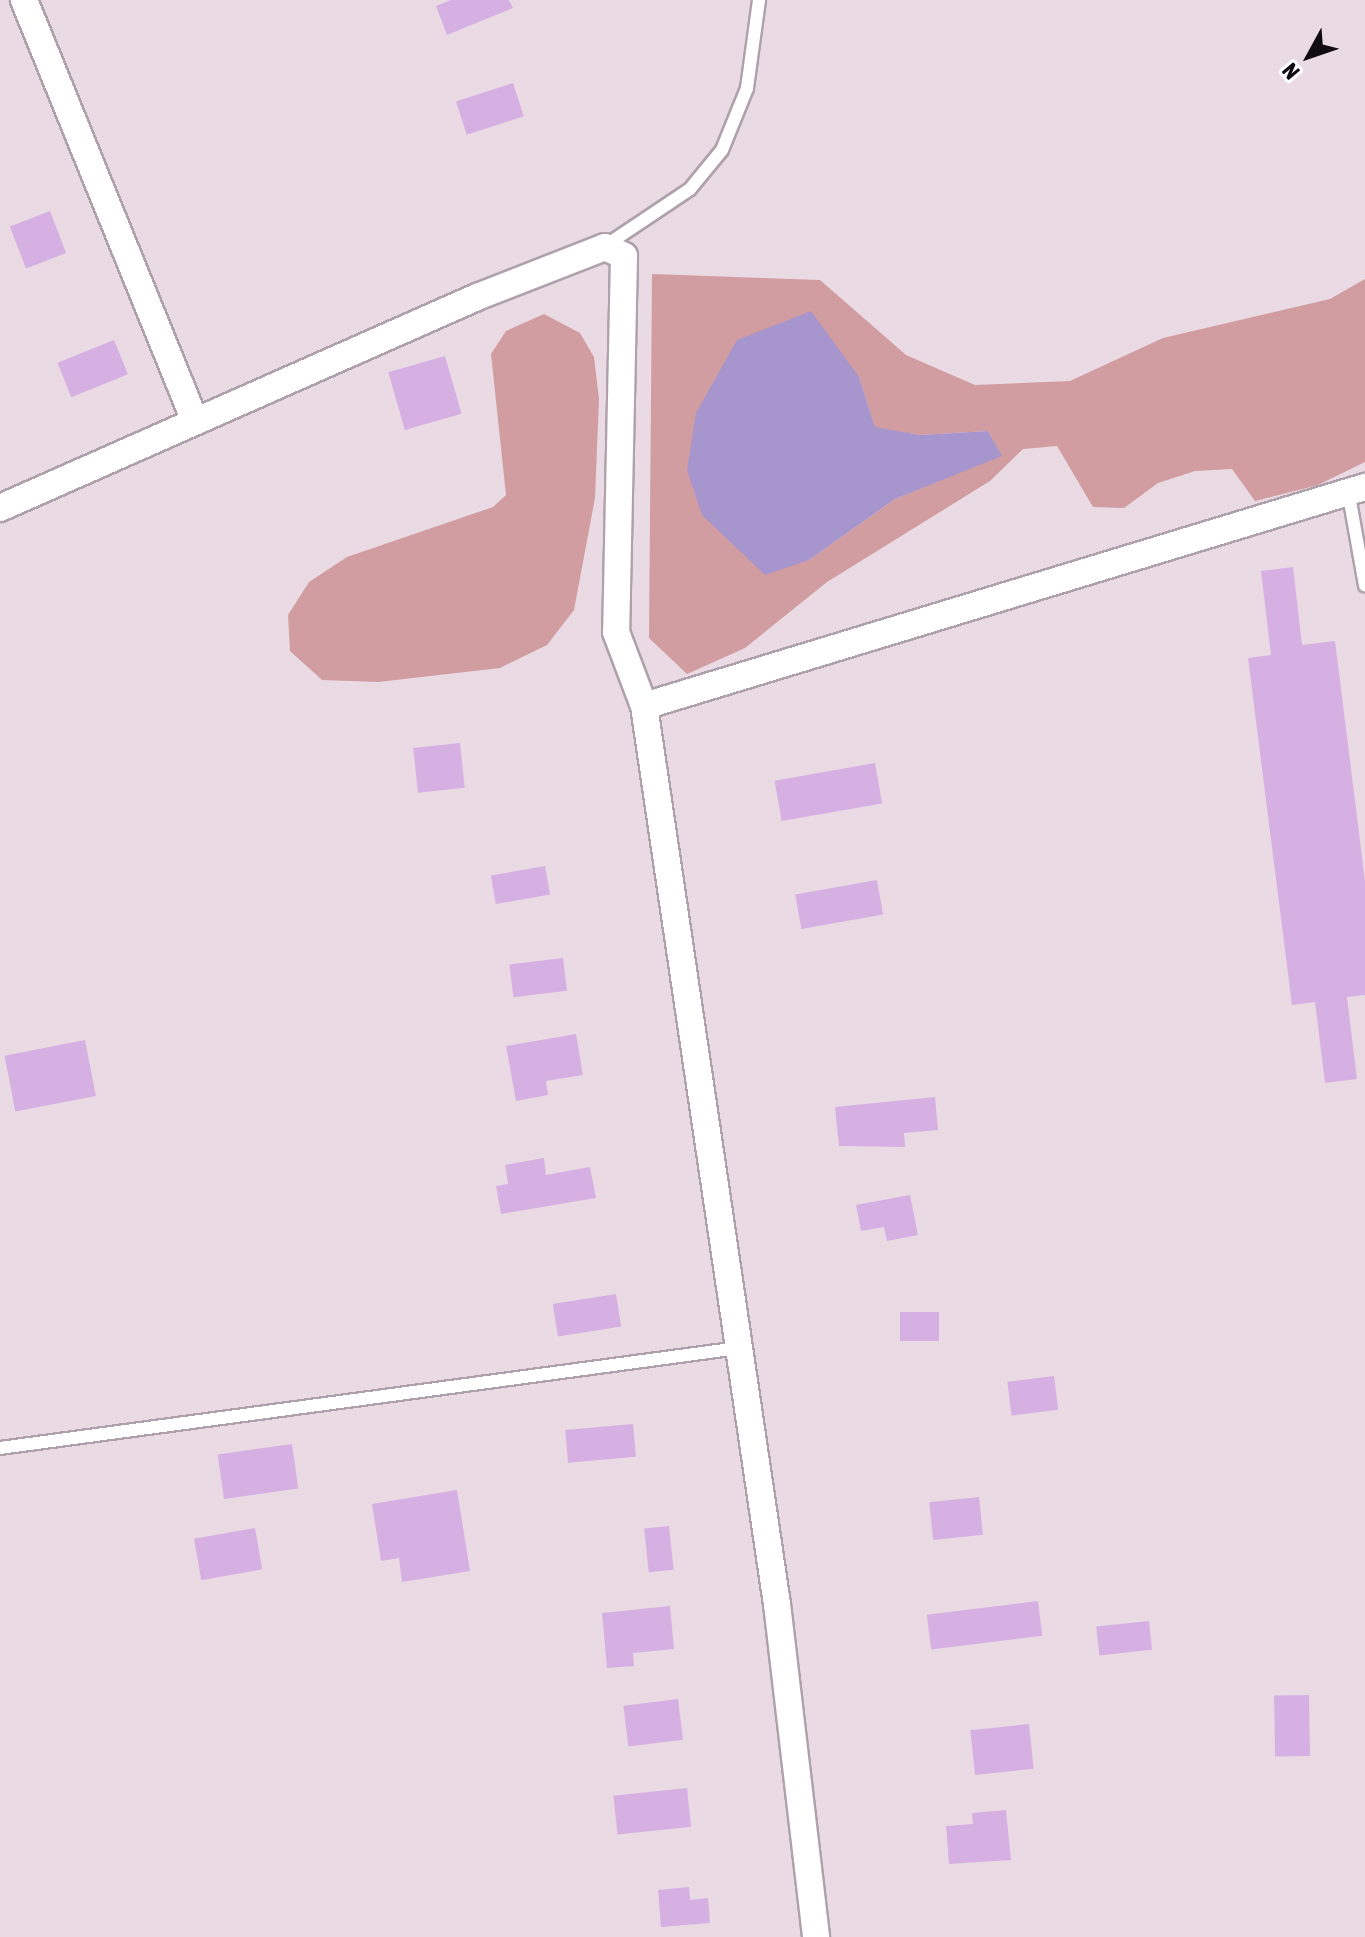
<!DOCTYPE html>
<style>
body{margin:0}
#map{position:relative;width:1365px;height:1937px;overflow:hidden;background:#e9dae4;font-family:"Asap Condensed",sans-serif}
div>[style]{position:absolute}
.green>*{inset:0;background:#d29da0}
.water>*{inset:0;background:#a795cd}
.building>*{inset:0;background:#d7b0e3;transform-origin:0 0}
.roads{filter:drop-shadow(2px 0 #afa1ab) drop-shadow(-2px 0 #afa1ab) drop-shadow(0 2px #afa1ab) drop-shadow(0 -2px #afa1ab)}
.lane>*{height:12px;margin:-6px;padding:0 6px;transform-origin:6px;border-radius:6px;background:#fff}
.street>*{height:26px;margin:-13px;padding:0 13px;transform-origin:13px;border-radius:13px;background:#fff}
span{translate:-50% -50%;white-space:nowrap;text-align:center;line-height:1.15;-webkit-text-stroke:6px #fff;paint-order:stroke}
.north{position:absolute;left:1269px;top:16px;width:80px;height:80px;-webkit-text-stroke:6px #fff;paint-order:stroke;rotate:230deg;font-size:22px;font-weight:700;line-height:32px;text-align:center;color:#110c0f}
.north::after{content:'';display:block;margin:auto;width:28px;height:36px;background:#110c0f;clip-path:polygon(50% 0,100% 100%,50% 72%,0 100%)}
</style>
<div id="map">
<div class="green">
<div style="clip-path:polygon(evenodd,652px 274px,820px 280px,906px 355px,975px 385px,1070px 381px,1163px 338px,1330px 299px,1365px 279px,1365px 462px,1318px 485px,1255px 501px,1232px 469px,1195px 471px,1158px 483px,1124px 508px,1093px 507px,1057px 446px,1023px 449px,990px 481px,827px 582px,745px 648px,687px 674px,649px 638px,652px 274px,859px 377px,875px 428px,920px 435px,988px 431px,1001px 455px,895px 499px,809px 560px,859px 377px)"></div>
<div style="clip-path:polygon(544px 314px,580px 333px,594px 357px,599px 399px,595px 498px,574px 610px,547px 645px,500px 668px,378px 682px,322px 680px,290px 651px,288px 615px,309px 582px,347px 557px,493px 507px,506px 495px,491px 354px,506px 331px)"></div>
</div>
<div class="water">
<div style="clip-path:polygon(811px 311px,859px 377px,875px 427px,920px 435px,988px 431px,1002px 456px,895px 499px,809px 560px,765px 575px,702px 515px,687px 470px,696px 413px,737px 340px)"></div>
</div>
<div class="building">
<div style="clip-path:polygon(451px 0,509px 0,513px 8px,447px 35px,436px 6px)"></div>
<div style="left:513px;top:83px;width:35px;height:60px;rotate:72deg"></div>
<div style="left:50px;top:211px;width:45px;height:43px;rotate:69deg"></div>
<div style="left:114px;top:340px;width:37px;height:61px;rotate:68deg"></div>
<div style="left:445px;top:356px;width:60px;height:59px;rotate:74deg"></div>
<div style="clip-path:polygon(1293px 567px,1302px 645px,1335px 641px,1365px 881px,1365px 995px,1347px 997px,1357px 1079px,1325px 1083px,1315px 1002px,1292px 1005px,1248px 658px,1271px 655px,1261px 571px)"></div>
<div style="left:460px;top:743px;width:45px;height:47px;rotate:84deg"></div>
<div style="left:875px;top:763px;width:41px;height:102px;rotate:80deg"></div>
<div style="left:545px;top:866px;width:29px;height:55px;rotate:80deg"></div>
<div style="left:877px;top:880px;width:35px;height:83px;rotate:80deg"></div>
<div style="left:563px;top:958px;width:33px;height:54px;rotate:83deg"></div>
<div style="clip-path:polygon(576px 1034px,583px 1075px,546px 1081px,548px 1095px,516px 1101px,506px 1046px)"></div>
<div style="left:85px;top:1040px;width:57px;height:82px;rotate:79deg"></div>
<div style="clip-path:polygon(935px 1097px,938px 1130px,904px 1133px,905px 1147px,839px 1146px,835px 1107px)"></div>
<div style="clip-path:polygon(544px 1158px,546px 1175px,590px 1167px,596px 1198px,501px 1214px,496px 1186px,508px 1184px,505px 1165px)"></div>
<div style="clip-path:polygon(910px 1195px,918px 1235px,887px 1241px,884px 1227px,861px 1231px,856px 1205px)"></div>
<div style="left:616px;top:1294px;width:33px;height:64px;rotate:81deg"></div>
<div style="left:939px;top:1312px;width:29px;height:39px;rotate:90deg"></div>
<div style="left:1054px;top:1376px;width:34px;height:47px;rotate:83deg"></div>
<div style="left:633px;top:1424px;width:33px;height:68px;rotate:85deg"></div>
<div style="left:292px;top:1444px;width:45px;height:75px;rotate:82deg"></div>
<div style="clip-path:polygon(457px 1490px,470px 1571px,402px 1582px,399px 1558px,381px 1561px,372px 1504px)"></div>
<div style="left:979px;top:1497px;width:38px;height:50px;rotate:84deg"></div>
<div style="left:669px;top:1526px;width:44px;height:25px;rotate:84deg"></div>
<div style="left:255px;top:1528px;width:42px;height:62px;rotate:80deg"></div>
<div style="left:1038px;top:1601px;width:35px;height:112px;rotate:83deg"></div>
<div style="clip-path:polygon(670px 1606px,674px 1649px,633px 1653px,634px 1666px,607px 1668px,602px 1613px)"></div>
<div style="left:1149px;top:1621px;width:29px;height:53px;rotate:84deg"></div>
<div style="left:1309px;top:1695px;width:61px;height:35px;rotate:89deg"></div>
<div style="left:678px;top:1699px;width:41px;height:55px;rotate:83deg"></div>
<div style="left:1029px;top:1724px;width:45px;height:59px;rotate:84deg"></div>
<div style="left:687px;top:1788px;width:39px;height:74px;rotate:84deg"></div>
<div style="clip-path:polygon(1006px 1810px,1011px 1860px,949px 1864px,946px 1826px,973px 1824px,972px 1813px)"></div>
<div style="clip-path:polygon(689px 1887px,690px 1900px,708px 1898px,710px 1923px,661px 1927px,658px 1890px)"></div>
</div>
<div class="roads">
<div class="lane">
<div style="left:605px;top:246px;width:102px;rotate:-33.8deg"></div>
<div style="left:690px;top:189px;width:50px;rotate:-50.6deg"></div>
<div style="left:722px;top:150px;width:67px;rotate:-68deg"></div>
<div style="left:747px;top:88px;width:89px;rotate:-82.2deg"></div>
<div style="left:1348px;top:490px;width:97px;rotate:79.9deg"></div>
<div style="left:0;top:1448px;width:746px;rotate:-7.71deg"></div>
</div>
<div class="street">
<div style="left:24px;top:0;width:452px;rotate:67.9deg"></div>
<div style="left:0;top:508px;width:522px;rotate:-23.86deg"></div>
<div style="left:477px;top:297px;width:137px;rotate:-21.3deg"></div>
<div style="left:605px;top:247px;width:21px;rotate:25deg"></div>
<div style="left:624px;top:256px;width:376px;rotate:91.2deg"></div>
<div style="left:616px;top:632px;width:79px;rotate:69.3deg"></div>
<div style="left:644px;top:706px;width:908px;rotate:81.58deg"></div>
<div style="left:777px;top:1604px;width:335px;rotate:83.3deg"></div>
<div style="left:644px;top:706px;width:754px;rotate:-16.9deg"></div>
</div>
</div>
<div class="north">N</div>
</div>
